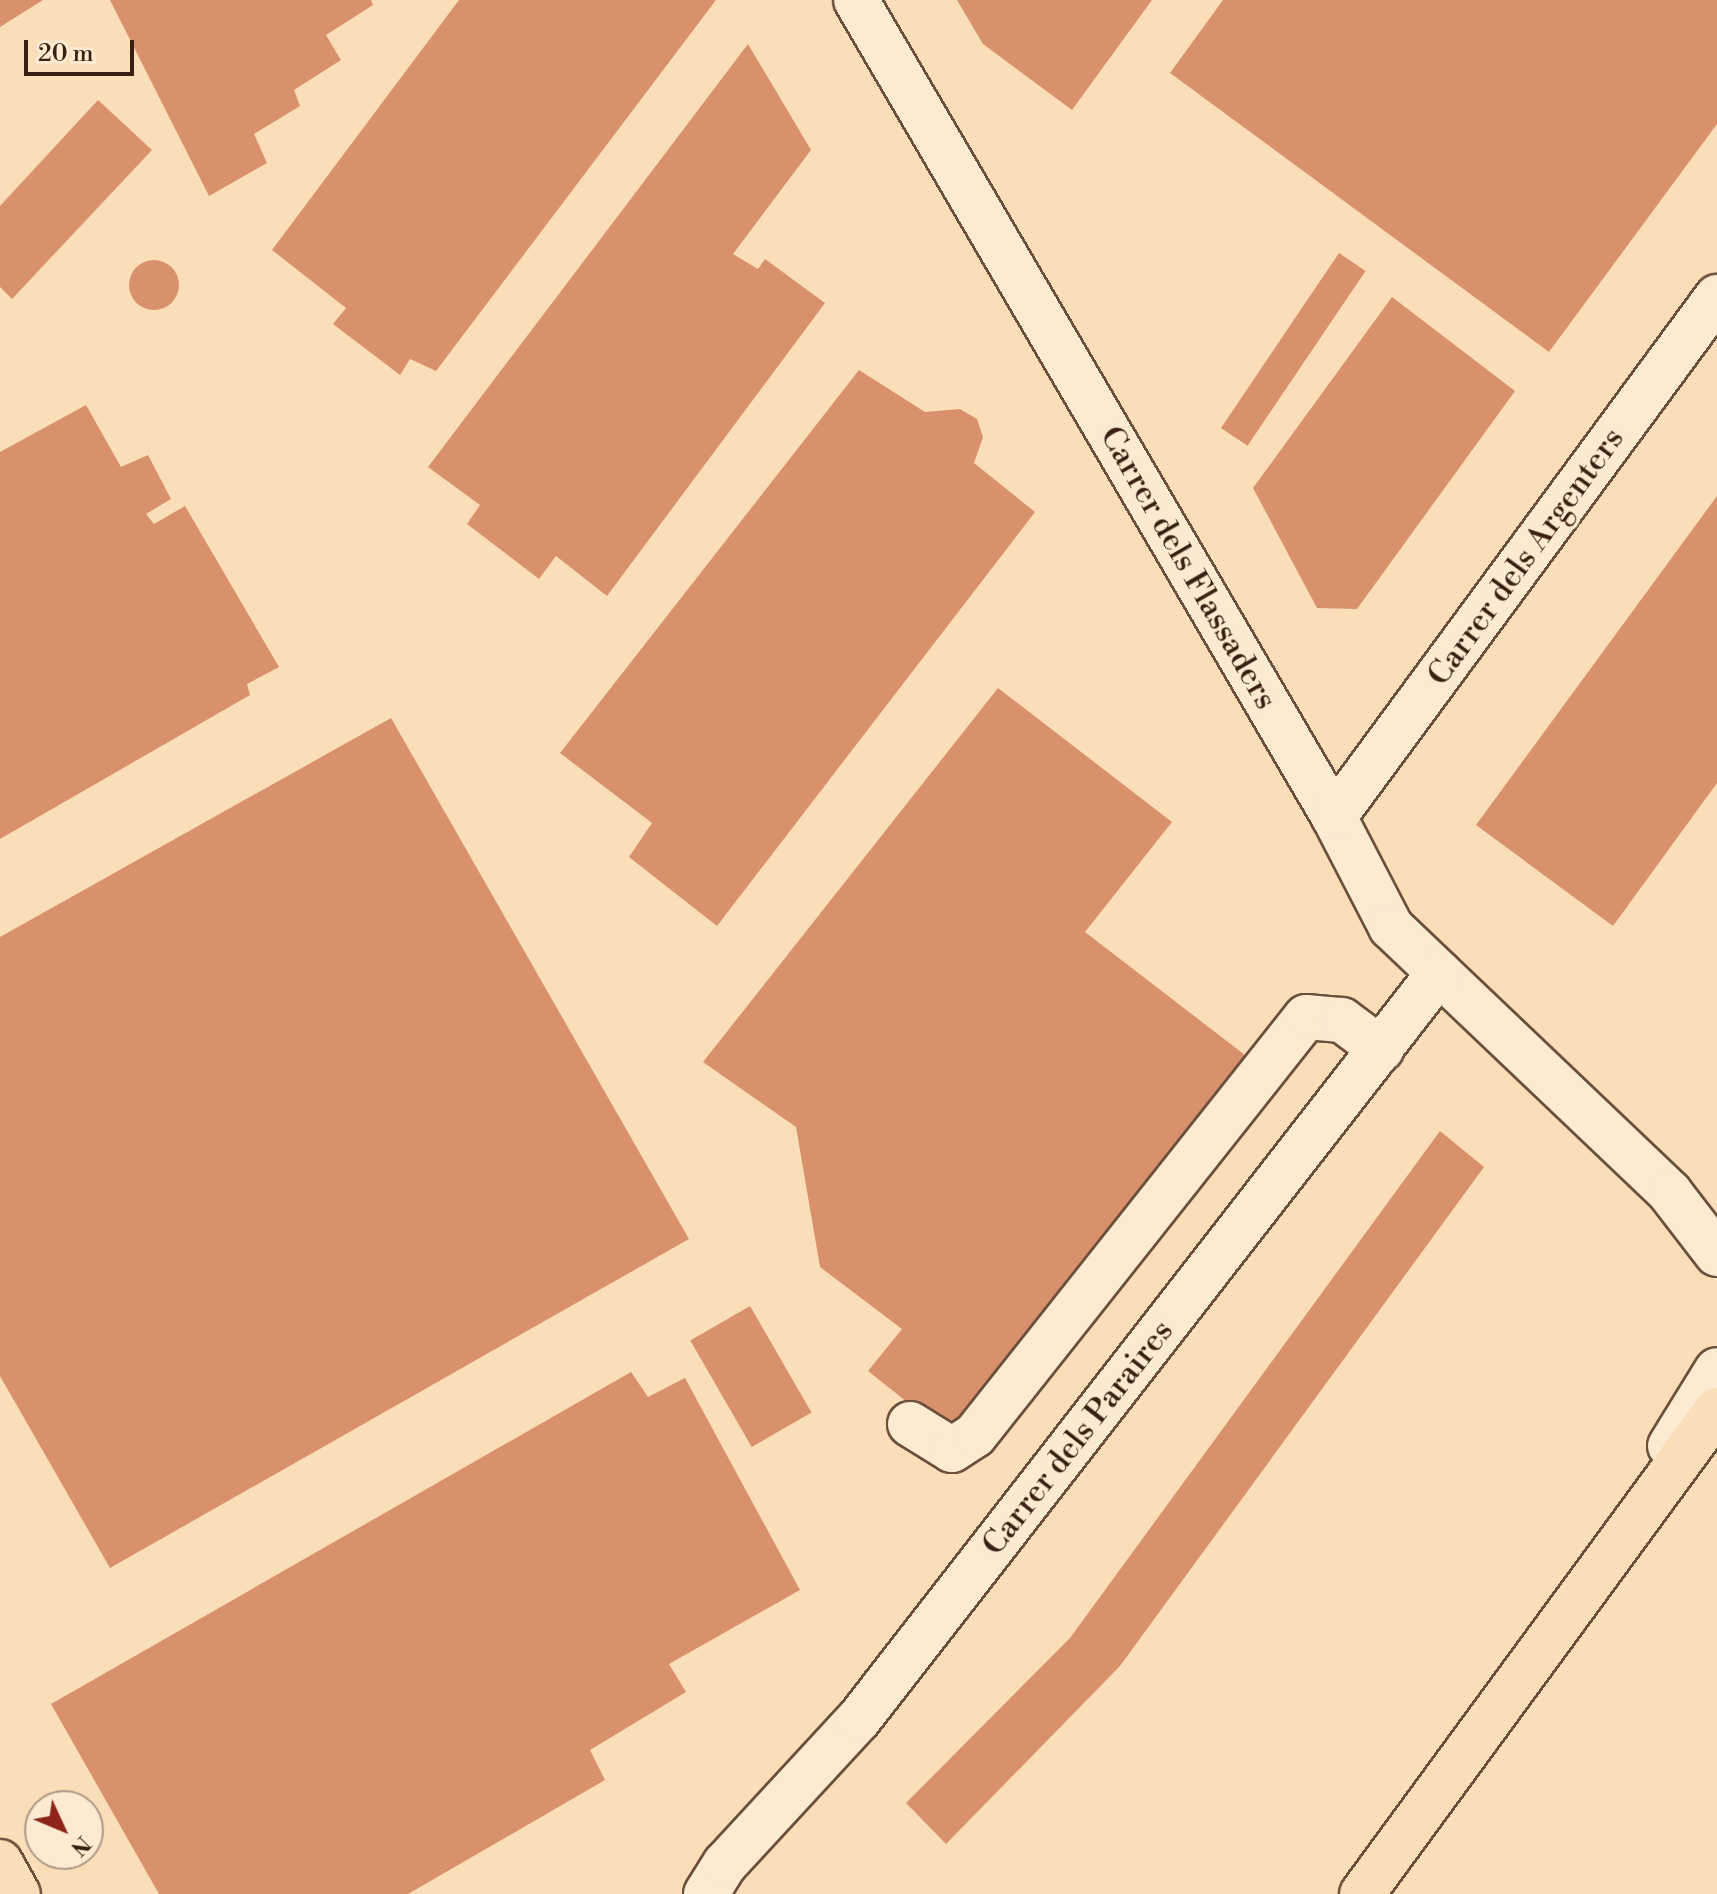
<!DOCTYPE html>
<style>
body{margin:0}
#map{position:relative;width:1717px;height:1894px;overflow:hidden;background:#fadeb8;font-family:"Libre Bodoni",serif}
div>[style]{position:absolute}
.building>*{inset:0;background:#d9916b;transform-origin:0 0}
.round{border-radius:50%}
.roads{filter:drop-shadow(2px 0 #6a503c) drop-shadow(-2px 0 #6a503c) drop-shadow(0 2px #6a503c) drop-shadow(0 -2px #6a503c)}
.minor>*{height:44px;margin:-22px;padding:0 22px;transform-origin:22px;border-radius:22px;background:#fcead1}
.major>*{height:44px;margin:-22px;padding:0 22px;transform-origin:22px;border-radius:22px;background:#fadeb8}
span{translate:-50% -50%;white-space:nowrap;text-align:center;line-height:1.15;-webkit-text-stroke:7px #fcead1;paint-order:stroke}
.street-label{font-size:32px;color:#3a2012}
.north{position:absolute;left:24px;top:1790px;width:80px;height:80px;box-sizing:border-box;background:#fcead1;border:2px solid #ae9985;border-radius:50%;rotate:134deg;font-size:22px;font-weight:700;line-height:32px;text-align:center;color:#3a2012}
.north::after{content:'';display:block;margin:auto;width:28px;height:36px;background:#8f2418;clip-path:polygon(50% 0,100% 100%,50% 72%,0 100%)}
.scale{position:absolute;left:24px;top:40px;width:110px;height:36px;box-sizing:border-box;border:4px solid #3a2012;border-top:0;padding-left:10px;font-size:24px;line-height:28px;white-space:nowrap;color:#3a2012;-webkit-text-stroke:6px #fcead1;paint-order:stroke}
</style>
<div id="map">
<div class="building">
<div style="clip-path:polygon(0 0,43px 0,0 27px)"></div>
<div style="clip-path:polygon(110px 0,371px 0,373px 5px,326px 35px,341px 60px,294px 90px,300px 106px,254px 134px,267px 163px,209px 196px)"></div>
<div style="clip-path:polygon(459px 0,716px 0,436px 371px,410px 359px,400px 375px,333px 324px,346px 308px,272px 250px)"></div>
<div style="clip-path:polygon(957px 0,1152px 0,1072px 110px,983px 44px)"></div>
<div style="clip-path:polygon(1223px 0,1717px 0,1717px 124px,1549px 352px,1170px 73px)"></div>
<div style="clip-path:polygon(748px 44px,811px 150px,733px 254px,758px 269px,765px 259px,825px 303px,607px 596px,556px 556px,539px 579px,467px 524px,480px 505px,428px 467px)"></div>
<div style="clip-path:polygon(98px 100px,152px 150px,12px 299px,0 287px,0 206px)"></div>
<div style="left:1339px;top:253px;width:32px;height:211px;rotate:34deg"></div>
<div class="round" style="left:129px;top:260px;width:50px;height:50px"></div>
<div style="clip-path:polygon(1392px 297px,1515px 391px,1357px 609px,1317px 608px,1253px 488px)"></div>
<div style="clip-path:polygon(859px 370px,925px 412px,960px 409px,977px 419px,983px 437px,974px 463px,1035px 512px,717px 926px,629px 857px,652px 823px,560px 753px)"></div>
<div style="clip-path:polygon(86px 405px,121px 467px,148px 455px,171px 499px,146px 514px,154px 524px,185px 506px,279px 667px,247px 684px,250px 695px,0 839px,0 452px)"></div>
<div style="clip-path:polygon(1717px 496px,1717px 783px,1613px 926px,1476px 825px)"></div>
<div style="clip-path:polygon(998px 688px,1172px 822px,1085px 932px,1254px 1062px,956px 1441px,868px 1371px,902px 1329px,820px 1267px,796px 1127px,703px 1062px)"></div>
<div style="clip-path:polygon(391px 718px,689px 1239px,110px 1568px,0 1376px,0 937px)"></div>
<div style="clip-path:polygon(1440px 1131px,1484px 1167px,1120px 1666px,946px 1844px,906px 1803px,1070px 1638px)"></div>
<div style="left:750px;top:1306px;width:123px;height:69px;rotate:60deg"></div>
<div style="clip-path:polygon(631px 1372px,648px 1397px,685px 1378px,800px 1590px,669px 1664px,686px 1692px,590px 1750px,605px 1780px,408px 1894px,159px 1894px,51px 1704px)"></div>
</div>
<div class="roads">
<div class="minor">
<div style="left:856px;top:0;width:947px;rotate:59.67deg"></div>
<div style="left:1334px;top:817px;width:124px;rotate:62.6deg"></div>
<div style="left:1391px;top:927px;width:385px;rotate:43.6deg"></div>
<div style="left:1670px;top:1193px;width:77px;rotate:52.4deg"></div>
<div style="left:1334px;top:817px;width:646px;rotate:-53.63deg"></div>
<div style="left:910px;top:1424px;width:49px;rotate:31.8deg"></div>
<div style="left:952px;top:1450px;width:27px;rotate:-33deg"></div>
<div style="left:975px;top:1435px;width:533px;rotate:-51.63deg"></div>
<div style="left:1306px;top:1017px;width:36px;rotate:5deg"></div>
<div style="left:1342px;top:1020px;width:49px;rotate:36.6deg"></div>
<div style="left:1670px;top:1446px;width:89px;rotate:-58.3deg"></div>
<div style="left:706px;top:1894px;width:36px;rotate:-58deg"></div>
<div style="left:725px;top:1864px;width:197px;rotate:-47.3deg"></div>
<div style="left:859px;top:1719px;width:945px;rotate:-52.14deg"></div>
</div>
<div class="major">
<div style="left:0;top:1862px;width:37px;rotate:61deg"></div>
<div style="left:1362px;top:1894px;width:600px;rotate:-53.74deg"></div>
</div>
</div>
<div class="street-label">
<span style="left:1526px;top:557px;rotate:-54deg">Carrer dels Argenters</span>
<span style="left:1188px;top:568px;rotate:60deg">Carrer dels Flassaders</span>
<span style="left:1078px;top:1438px;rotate:-52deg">Carrer dels Paraires</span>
</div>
<div class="north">N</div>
<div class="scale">20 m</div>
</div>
